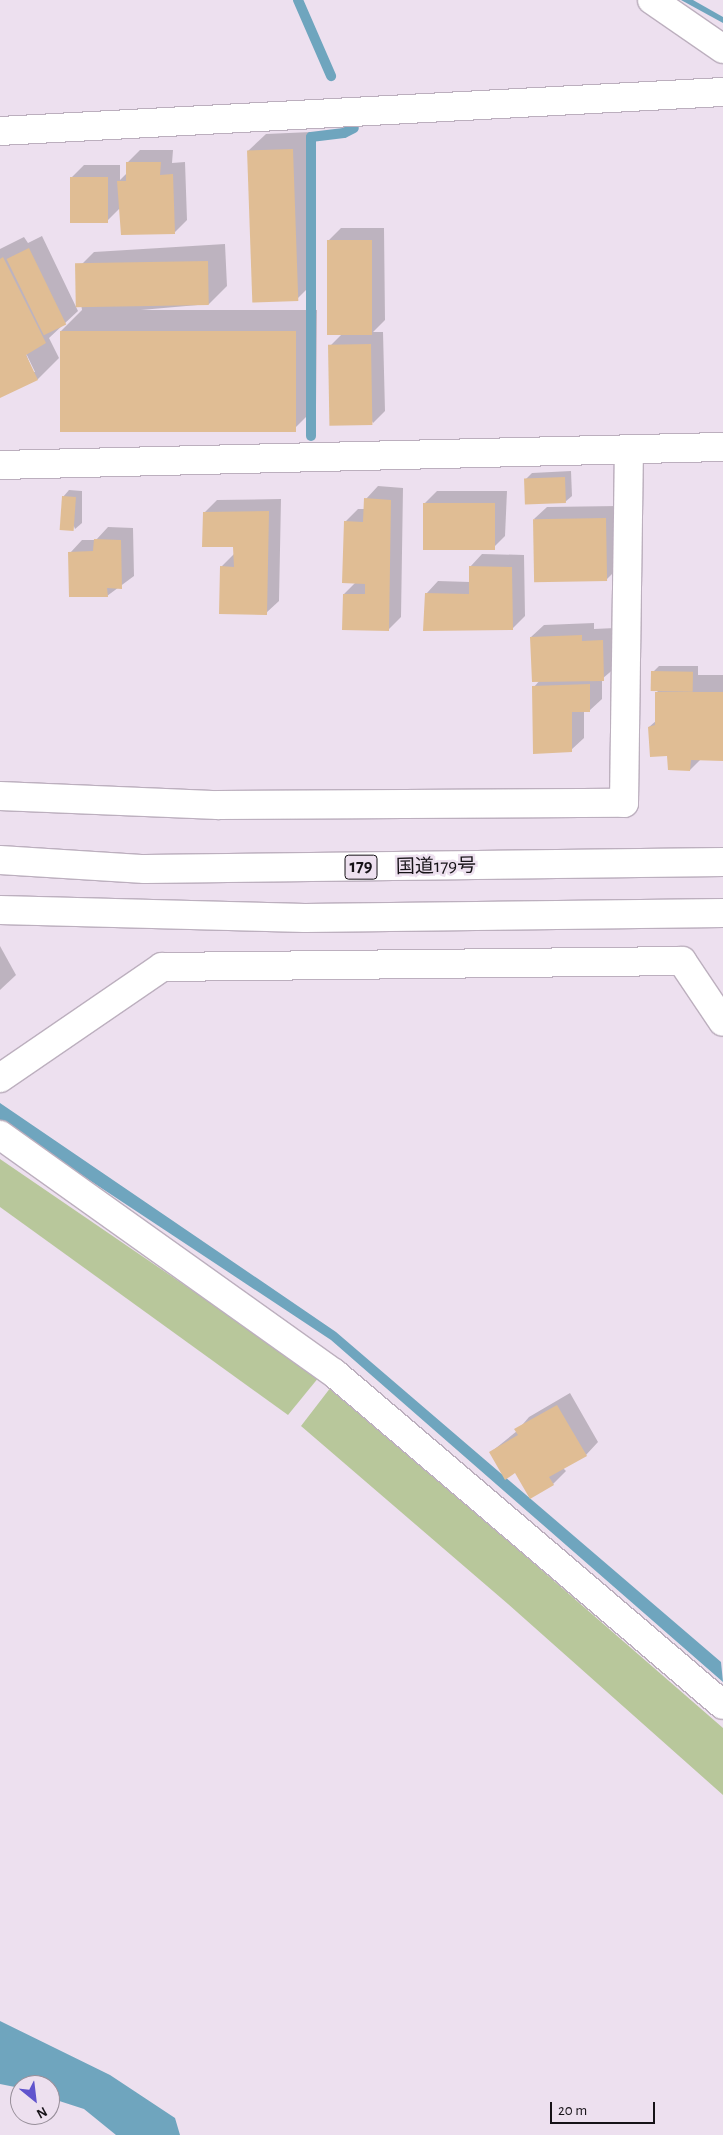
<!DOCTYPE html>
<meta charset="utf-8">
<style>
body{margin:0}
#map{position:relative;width:723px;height:2135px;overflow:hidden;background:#ede0ef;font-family:"Alegreya Sans","Noto Sans JP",sans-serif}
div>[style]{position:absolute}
.green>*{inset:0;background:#b8c79b}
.water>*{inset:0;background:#6fa5be}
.shadow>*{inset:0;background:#0003}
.stream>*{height:10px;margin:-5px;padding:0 5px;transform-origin:5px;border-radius:5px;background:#6fa5be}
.building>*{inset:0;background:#e0bd94;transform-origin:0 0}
.roads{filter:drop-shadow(1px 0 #bcafbe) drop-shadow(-1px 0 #bcafbe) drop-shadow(0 1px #bcafbe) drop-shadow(0 -1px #bcafbe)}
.street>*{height:28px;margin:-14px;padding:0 14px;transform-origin:14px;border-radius:14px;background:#fff}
.highway>*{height:28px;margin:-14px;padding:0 14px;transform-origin:14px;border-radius:14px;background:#fff}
span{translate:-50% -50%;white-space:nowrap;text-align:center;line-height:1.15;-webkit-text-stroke:5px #ede0ef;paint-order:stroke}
.shield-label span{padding:1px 4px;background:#ede0ef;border:1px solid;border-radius:4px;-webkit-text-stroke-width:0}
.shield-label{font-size:18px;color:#161217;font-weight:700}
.street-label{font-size:19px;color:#161217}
.north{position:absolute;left:10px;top:2075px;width:50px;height:50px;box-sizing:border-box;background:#ede0ef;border:1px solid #978e99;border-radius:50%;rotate:151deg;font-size:14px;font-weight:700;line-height:20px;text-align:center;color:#161217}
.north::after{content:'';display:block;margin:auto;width:18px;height:22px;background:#6054cd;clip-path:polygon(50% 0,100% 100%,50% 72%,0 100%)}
.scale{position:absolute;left:550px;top:2102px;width:105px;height:22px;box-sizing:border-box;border:2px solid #161217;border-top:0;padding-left:6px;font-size:15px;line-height:18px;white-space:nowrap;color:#161217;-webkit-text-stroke:4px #ede0ef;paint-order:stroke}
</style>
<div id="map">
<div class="green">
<div style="clip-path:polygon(0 1159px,319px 1377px,288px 1415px,0 1207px)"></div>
<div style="clip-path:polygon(331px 1387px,723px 1728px,723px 1795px,508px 1604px,301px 1426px)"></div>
</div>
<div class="water">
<div style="clip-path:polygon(681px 0,693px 0,723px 17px,723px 23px)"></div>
<div style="clip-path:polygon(0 1103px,336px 1332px,721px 1662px,723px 1682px,331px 1340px,0 1121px)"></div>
<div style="clip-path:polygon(0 2021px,110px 2075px,175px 2118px,180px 2135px,116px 2135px,84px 2109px,50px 2098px,50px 2085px,20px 2085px,20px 2088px,0 2084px)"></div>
</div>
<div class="shadow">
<div style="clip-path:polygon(311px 132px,314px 282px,296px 300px,248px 151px,266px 134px)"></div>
<div style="clip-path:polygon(140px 150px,173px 150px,172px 163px,185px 162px,187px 220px,175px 232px,120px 208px,107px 221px,72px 177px,84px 165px,120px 165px,120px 180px,127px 173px,127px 163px)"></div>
<div style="clip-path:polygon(341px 228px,384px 228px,385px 320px,373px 332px,383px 332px,385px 411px,373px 423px,330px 346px,343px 333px,328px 241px)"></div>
<div style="clip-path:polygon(evenodd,42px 236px,78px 311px,49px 338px,59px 358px,38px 379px,0 396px,0 249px,24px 237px,28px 243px,42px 236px,24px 349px,35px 372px,33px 372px,24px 349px)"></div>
<div style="clip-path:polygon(225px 244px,227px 286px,209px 304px,141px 310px,317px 310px,316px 407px,294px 429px,61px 331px,82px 310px,76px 270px,94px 252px)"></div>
<div style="clip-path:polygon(571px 471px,572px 496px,565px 502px,526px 479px,532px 473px)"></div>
<div style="clip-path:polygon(378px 486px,403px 488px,401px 617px,389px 629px,344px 594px,356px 582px,345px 522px,358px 509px,365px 509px,366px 499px)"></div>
<div style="clip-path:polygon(69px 490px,82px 491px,82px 523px,75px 529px,63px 497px)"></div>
<div style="clip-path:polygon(437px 491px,507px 491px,505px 536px,492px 549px,424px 504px)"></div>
<div style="clip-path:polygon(281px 499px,279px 601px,266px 613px,221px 567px,234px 554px,235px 546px,204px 513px,217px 500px)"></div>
<div style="clip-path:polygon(618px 506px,619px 567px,606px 580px,534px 519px,547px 507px)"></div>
<div style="clip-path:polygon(108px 527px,133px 528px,134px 576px,107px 596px,70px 553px,82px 540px,96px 540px)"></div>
<div style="clip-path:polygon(482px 554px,524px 555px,525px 616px,512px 629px,426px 594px,438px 581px,470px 582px,470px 567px)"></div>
<div style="clip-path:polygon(594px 623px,594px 629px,615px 628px,616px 667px,602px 679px,602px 699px,589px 711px,584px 711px,584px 738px,571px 750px,534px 687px,540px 680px,531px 637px,544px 625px)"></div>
<div style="clip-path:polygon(659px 666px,698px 666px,698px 675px,723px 675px,723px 759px,701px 759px,690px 770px,668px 754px,649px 727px,657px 720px,656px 693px,660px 689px,653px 672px)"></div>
<div style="clip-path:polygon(0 946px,16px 975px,0 990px)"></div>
<div style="clip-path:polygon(570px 1393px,598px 1442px,586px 1455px,563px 1468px,566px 1471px,553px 1484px,530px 1497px,516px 1472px,491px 1452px,517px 1431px,529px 1417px)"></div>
</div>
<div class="stream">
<div style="left:298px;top:0;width:83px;rotate:66.5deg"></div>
<div style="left:311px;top:436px;width:299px;rotate:-90deg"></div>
<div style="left:311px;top:137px;width:33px;rotate:-7deg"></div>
<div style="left:344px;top:133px;width:11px;rotate:-27deg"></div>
</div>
<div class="building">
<div style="left:293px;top:149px;width:152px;height:46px;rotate:88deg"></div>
<div style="clip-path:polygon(126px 162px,161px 162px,160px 175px,173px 174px,175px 234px,121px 235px,117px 181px,126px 181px)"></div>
<div style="left:70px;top:177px;width:38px;height:46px"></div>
<div style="left:327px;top:240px;width:45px;height:95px"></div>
<div style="left:29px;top:248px;width:85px;height:25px;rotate:64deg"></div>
<div style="clip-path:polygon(3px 257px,46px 343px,26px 355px,38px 380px,0 398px,0 259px)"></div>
<div style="left:208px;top:261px;width:44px;height:133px;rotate:89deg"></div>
<div style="left:60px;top:331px;width:236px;height:101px"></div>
<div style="left:371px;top:344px;width:81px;height:43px;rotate:89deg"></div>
<div style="left:565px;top:477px;width:26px;height:41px;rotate:88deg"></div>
<div style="left:62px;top:496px;width:14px;height:34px;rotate:4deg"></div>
<div style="clip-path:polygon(364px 498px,391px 500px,389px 631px,342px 630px,343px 594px,365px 594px,365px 584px,342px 583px,344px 521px,363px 522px)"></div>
<div style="left:423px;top:503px;width:72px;height:47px"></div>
<div style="clip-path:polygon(269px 511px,267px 615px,219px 614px,220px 566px,234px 567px,233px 547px,202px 547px,203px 512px)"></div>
<div style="left:606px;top:518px;width:63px;height:73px;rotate:89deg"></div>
<div style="clip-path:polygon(94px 539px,121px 540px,122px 589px,107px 588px,108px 597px,69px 597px,68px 552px,93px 551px)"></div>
<div style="clip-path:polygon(469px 566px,512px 567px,513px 630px,423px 631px,425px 593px,469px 594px)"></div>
<div style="clip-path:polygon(582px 635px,582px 641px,603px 640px,604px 681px,532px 682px,530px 637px)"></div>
<div style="left:651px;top:671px;width:42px;height:20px;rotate:1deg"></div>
<div style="clip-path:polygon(590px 684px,590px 712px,572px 712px,572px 752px,533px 754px,532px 686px)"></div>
<div style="clip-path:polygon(655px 692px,723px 692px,723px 761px,691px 760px,690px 771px,668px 770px,667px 756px,650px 757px,648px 727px,655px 725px)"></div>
<div style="clip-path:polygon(557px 1405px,587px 1456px,549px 1477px,554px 1485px,530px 1499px,515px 1473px,505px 1480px,489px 1452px,518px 1435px,514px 1429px)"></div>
</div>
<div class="roads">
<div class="street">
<div style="left:652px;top:0;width:86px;rotate:34.6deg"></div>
<div style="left:0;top:131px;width:724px;rotate:-3.09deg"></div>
<div style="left:0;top:465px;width:723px;rotate:-1.43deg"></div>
<div style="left:0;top:796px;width:218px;rotate:2.4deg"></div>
<div style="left:218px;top:805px;width:406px;rotate:-0.3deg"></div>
<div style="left:624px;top:803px;width:353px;rotate:-89.2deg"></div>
<div style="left:0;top:1078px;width:196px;rotate:-34.4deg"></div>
<div style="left:162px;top:967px;width:520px;rotate:-0.66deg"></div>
<div style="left:682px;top:961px;width:73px;rotate:56.1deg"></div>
<div style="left:0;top:1135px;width:410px;rotate:35.5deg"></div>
<div style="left:334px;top:1373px;width:511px;rotate:40.48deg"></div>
</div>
<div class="highway">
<div style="left:0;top:860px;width:145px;rotate:3.6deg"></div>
<div style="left:145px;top:869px;width:578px;rotate:-0.69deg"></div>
<div style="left:0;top:910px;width:305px;rotate:1.5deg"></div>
<div style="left:305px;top:918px;width:418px;rotate:-0.7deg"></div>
</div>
</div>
<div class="shield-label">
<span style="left:361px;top:867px">179</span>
</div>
<div class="street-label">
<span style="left:436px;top:867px;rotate:-1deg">国道179号</span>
</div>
<div class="north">N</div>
<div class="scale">20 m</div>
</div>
